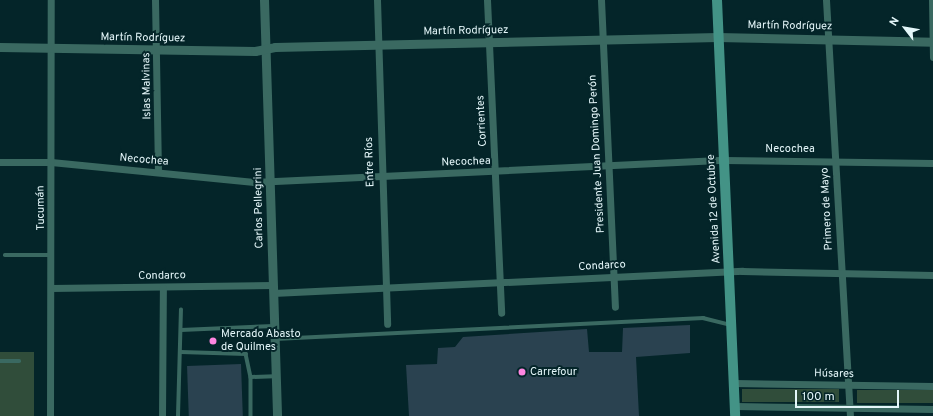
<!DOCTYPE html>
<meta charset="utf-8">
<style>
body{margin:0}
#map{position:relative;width:933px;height:416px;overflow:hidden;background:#042529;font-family:Overpass,sans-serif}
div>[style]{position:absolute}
.green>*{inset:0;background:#304d3a;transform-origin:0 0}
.building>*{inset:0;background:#2a4250;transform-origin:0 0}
.service>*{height:3.5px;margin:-1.75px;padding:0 1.75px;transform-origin:1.75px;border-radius:1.75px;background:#3a6961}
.minor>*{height:7px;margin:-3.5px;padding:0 3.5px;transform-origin:3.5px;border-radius:3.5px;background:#3a6961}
.tertiary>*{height:9px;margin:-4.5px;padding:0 4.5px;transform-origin:4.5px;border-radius:4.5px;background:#3a6961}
.secondary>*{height:10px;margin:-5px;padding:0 5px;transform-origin:5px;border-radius:5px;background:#439386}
.dots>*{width:11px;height:11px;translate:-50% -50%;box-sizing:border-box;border:2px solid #042529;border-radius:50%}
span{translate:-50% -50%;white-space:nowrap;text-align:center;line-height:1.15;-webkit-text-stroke:4px #042529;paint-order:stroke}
.street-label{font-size:11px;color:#e4f6f9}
.poi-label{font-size:11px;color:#e4f6f9}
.left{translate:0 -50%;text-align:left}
.north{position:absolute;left:885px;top:8px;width:40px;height:40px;-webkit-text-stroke:3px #042529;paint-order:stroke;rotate:301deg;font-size:11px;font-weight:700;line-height:16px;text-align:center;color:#e4f6f9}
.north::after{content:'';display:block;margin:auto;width:14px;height:18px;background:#e4f6f9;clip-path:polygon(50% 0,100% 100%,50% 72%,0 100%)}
.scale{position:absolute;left:795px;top:390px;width:104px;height:18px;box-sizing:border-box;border:2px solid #e4f6f9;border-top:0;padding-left:5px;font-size:12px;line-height:14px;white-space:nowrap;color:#e4f6f9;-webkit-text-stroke:3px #042529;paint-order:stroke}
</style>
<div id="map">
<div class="green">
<div style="left:0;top:352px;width:34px;height:64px"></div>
<div style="left:742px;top:389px;width:97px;height:13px"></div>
<div style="left:857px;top:390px;width:76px;height:13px"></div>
</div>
<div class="building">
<div style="clip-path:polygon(690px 325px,690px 353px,636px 357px,639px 416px,409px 416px,406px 365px,437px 364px,438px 348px,455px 347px,463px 337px,587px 329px,589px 352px,622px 352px,623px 328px)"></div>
<div style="left:241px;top:364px;width:52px;height:54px;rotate:88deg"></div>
</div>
<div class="service">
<div style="left:5px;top:255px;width:47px"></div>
<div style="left:181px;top:330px;width:93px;rotate:-2.5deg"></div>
<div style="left:275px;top:339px;width:429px;rotate:-2.8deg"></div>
<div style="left:703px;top:318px;width:29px;rotate:14deg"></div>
<div style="left:181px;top:352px;width:65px;rotate:1.8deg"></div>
<div style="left:246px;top:354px;width:24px;rotate:78deg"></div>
<div style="left:251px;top:377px;width:39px;rotate:90deg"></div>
<div style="left:0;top:361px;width:19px"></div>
<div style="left:251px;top:377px;width:23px;rotate:-2deg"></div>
<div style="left:178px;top:416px;width:106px;rotate:-88.4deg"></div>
</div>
<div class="minor">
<div style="left:155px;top:0;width:172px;rotate:89deg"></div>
<div style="left:377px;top:0;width:324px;rotate:88.2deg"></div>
<div style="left:487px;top:0;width:313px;rotate:87.4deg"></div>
<div style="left:601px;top:0;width:307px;rotate:87.4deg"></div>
<div style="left:826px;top:0;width:417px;rotate:86.7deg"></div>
<div style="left:932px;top:0;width:57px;rotate:89deg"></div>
<div style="left:0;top:162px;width:51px"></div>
<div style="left:51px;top:162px;width:204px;rotate:5.6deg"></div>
<div style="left:254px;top:182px;width:471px;rotate:-2.7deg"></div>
<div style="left:724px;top:160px;width:209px;rotate:0.8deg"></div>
<div style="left:51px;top:288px;width:222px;rotate:-0.8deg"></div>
<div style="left:273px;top:293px;width:470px;rotate:-2.7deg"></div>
<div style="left:742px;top:271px;width:191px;rotate:1.2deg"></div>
<div style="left:734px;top:383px;width:199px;rotate:0.9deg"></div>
<div style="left:735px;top:406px;width:198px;rotate:0.9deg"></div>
<div style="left:50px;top:416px;width:416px;rotate:-89.9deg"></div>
<div style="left:162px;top:416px;width:128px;rotate:-89.6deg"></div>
</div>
<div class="tertiary">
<div style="left:264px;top:0;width:416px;rotate:88.2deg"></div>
<div style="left:0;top:47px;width:255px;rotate:0.9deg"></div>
<div style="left:255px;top:51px;width:20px;rotate:-11deg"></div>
<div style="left:275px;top:47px;width:443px;rotate:-1.3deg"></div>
<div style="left:718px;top:37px;width:215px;rotate:1.3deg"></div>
</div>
<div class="secondary">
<div style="left:717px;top:0;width:416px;rotate:87.5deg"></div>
</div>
<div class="dots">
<div style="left:213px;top:341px;background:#fe85e0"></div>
<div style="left:522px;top:372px;background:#fe85e0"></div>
</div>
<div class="street-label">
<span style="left:790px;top:26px;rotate:1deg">Martín Rodríguez</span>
<span style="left:466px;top:31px;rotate:-1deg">Martín Rodríguez</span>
<span style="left:143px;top:38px;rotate:1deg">Martín Rodríguez</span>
<span style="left:147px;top:86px;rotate:-91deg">Islas Malvinas</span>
<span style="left:482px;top:121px;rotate:-93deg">Corrientes</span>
<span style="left:790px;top:149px">Necochea</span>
<span style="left:597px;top:154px;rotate:-93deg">Presidente Juan Domingo Perón</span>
<span style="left:144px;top:160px;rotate:5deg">Necochea</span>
<span style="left:370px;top:162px;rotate:-92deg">Entre Ríos</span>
<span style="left:466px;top:162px;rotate:-2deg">Necochea</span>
<span style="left:41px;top:208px;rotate:-91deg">Tucumán</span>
<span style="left:259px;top:208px;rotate:-91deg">Carlos Pellegrini</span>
<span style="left:714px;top:209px;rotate:-93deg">Avenida 12 de Octubre</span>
<span style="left:827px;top:209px;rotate:-93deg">Primero de Mayo</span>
<span style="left:602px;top:266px;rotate:-3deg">Condarco</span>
<span style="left:162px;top:276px;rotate:-1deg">Condarco</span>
<span style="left:834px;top:374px;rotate:1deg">Húsares</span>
</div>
<div class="poi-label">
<span class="left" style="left:221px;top:341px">Mercado Abasto<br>de Quilmes</span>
<span class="left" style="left:530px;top:372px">Carrefour</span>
</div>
<div class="north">N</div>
<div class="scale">100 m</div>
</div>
